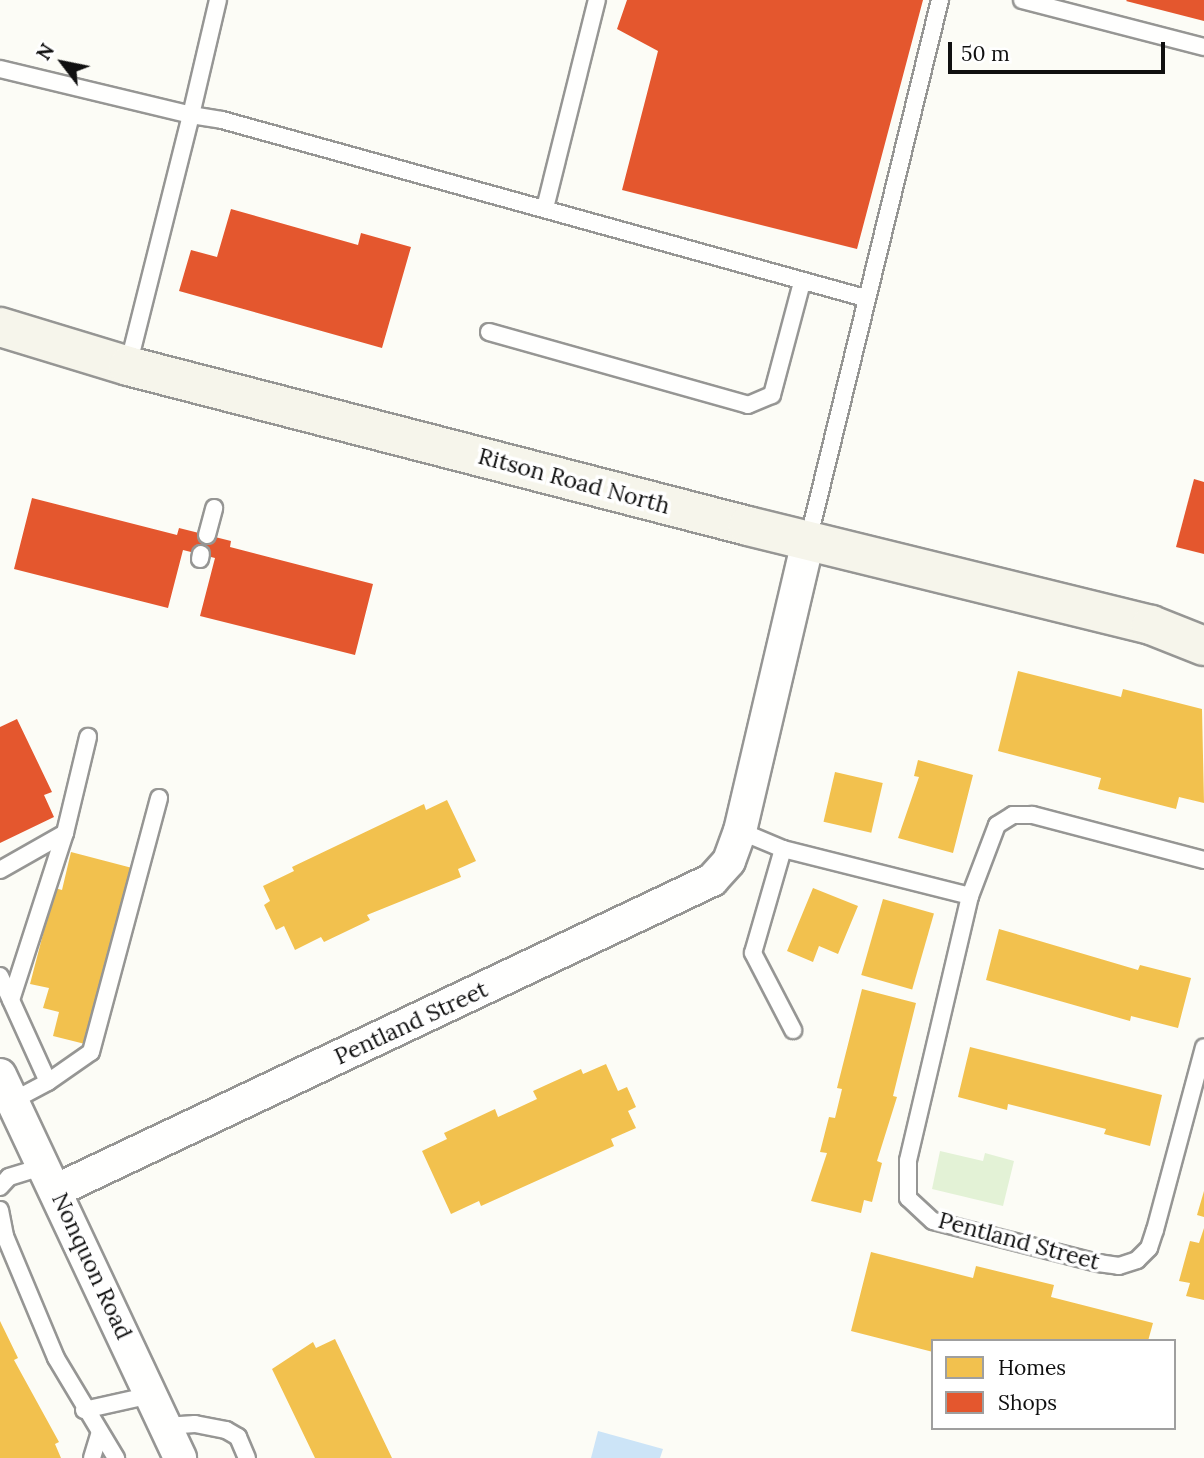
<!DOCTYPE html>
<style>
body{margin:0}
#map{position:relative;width:1204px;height:1458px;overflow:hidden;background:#fcfcf6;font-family:Lora,serif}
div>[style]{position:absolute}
.green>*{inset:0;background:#e3f2d6}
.water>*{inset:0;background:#cce4f7}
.homes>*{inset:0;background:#f2c14e;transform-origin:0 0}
.shops>*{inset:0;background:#e4572e}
.roads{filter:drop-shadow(2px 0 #969694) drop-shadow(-2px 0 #969694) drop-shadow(0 2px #969694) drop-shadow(0 -2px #969694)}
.service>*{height:16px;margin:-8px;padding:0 8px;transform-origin:8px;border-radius:8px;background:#fffffe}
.minor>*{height:32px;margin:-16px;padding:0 16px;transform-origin:16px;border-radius:16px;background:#fffffe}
.secondary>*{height:38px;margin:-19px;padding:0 19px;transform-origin:19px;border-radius:19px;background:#f6f5eb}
span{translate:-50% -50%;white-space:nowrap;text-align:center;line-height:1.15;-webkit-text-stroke:7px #fff;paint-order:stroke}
.street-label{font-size:23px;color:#101010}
.legend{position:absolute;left:931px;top:1339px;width:245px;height:91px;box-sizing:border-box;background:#fff;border:2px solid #9f9f9f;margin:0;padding:9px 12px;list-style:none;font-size:21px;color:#101010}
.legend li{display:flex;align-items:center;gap:14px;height:35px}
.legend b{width:35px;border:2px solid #9f9f9f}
.north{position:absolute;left:28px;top:28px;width:70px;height:70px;-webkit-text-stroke:5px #fff;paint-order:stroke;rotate:302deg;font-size:19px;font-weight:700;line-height:28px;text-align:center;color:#101010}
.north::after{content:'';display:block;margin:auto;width:24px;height:32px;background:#101010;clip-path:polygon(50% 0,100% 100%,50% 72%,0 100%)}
.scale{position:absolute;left:948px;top:42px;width:217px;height:32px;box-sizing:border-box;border:4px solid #101010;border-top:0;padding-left:9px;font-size:21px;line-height:24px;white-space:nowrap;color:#101010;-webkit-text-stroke:5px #fff;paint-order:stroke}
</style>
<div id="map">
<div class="green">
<div style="clip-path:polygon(940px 1151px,983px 1161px,985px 1153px,1014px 1161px,1003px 1206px,932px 1189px)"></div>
</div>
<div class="water">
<div style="clip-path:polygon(598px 1431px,663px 1449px,660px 1458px,591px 1458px)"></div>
</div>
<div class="homes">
<div style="clip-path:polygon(1018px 671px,1121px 697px,1123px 689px,1202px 709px,1204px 803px,1179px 797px,1176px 809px,1098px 789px,1101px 778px,998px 751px)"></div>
<div style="clip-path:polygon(918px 760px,973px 775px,953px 853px,898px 838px,919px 777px,914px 776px)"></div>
<div style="left:835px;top:772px;width:49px;height:51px;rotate:13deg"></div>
<div style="clip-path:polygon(447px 800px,476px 861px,458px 869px,461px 877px,367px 915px,370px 920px,324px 942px,321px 937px,295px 950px,284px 926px,276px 930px,264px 905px,270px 901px,263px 886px,294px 871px,292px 867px,424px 804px,426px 810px)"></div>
<div style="clip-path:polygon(71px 852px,136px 869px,129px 897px,123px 896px,85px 1044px,53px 1036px,59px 1012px,43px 1008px,49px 988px,30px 984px,55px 888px,62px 890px)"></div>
<div style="clip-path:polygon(813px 888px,858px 906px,838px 954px,819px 946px,813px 962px,787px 951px)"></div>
<div style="left:883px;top:899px;width:53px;height:79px;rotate:16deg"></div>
<div style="clip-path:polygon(999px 929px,1138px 970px,1140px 965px,1191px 978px,1178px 1028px,1131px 1016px,1130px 1021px,986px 980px)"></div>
<div style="clip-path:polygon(862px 989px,916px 1003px,893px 1096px,897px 1097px,877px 1161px,882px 1163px,872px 1202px,864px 1200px,861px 1213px,811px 1201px,827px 1153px,820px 1152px,829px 1117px,835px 1118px,842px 1089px,837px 1088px)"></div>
<div style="clip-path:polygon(970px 1047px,1162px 1095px,1150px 1146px,1104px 1134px,1106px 1129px,1008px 1104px,1007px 1110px,958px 1097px)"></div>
<div style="clip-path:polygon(606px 1064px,618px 1091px,627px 1087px,636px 1107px,628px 1111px,636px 1128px,611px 1139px,614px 1146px,481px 1206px,479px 1201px,451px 1214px,422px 1151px,447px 1139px,444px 1133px,495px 1109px,498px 1117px,537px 1099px,533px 1091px,581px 1069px,583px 1074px)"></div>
<div style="clip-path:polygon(1204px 1191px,1204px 1217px,1197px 1215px)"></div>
<div style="clip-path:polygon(1204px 1228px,1204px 1300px,1186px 1296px,1190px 1283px,1179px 1281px,1190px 1241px,1199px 1243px)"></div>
<div style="clip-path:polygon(871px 1252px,973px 1278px,976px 1266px,1054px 1285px,1051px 1297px,1153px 1323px,1148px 1341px,933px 1341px,933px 1352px,851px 1331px)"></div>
<div style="clip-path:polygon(0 1321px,18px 1358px,14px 1360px,59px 1442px,55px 1444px,61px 1458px,0 1458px)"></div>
<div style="clip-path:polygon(335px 1339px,392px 1458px,315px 1458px,272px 1369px,313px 1342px,316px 1348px)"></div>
</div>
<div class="shops">
<div style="clip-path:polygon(627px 0,923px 0,857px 249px,622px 190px,658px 51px,617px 29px)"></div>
<div style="clip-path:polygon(1127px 0,1204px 0,1204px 21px,1126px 1px)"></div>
<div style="clip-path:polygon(231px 209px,358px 245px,361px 233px,411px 247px,382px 348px,179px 291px,191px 250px,217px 257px)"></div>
<div style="clip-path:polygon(1194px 479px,1204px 482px,1204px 554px,1176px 547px)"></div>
<div style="clip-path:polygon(32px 498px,177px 535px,179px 528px,231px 541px,230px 547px,373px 584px,355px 655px,200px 616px,215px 558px,183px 550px,168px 608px,14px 569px)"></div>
<div style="clip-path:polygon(17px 719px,52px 792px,44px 795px,54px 817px,0 843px,0 727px)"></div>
</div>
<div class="roads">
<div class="service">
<div style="left:1022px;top:0;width:188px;rotate:14.5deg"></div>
<div style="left:0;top:69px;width:196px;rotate:13.5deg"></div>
<div style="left:191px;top:115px;width:118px;rotate:-76.8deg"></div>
<div style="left:545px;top:208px;width:214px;rotate:-76deg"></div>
<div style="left:489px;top:332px;width:269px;rotate:15.7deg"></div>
<div style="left:748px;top:405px;width:26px;rotate:-23deg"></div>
<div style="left:772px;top:395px;width:117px;rotate:-75.1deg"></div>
<div style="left:128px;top:366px;width:259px;rotate:-75.9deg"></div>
<div style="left:191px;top:115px;width:31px;rotate:9deg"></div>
<div style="left:222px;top:120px;width:667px;rotate:15.47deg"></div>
<div style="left:207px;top:535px;width:28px;rotate:-75deg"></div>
<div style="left:808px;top:541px;width:557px;rotate:-76.29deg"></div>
<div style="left:200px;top:559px;width:5px;rotate:-79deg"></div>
<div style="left:740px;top:831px;width:47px;rotate:22.7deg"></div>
<div style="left:783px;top:849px;width:193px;rotate:14.1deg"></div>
<div style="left:783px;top:849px;width:108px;rotate:106.1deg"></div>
<div style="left:753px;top:953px;width:87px;rotate:62.5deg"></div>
<div style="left:1204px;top:860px;width:178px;rotate:-165.3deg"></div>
<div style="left:1032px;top:815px;width:19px;rotate:180deg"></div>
<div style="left:1013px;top:815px;width:19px;rotate:148deg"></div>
<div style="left:997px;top:825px;width:76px;rotate:110.8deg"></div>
<div style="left:970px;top:896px;width:272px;rotate:103.2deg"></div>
<div style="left:908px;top:1161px;width:37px;rotate:90deg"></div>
<div style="left:908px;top:1198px;width:34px;rotate:43deg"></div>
<div style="left:933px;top:1221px;width:170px;rotate:14.3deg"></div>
<div style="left:1098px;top:1263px;width:21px;rotate:8deg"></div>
<div style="left:1119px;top:1266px;width:19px;rotate:-18deg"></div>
<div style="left:1137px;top:1260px;width:17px;rotate:-45deg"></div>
<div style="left:1149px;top:1248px;width:19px;rotate:-72deg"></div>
<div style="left:1155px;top:1230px;width:189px;rotate:-75deg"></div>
<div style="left:0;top:870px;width:75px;rotate:-29.6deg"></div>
<div style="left:65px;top:833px;width:99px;rotate:-76.5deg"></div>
<div style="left:0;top:976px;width:116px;rotate:65.6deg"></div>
<div style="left:48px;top:1082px;width:40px;rotate:152deg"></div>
<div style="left:11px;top:1000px;width:176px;rotate:-72.1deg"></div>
<div style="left:48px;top:1082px;width:52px;rotate:-34.9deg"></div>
<div style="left:91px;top:1052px;width:263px;rotate:-75deg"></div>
<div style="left:0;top:1187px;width:13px;rotate:-48deg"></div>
<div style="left:9px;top:1177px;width:37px;rotate:-17deg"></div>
<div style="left:0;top:1210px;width:26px;rotate:79deg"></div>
<div style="left:5px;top:1236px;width:132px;rotate:67.3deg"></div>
<div style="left:56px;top:1358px;width:117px;rotate:59deg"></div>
<div style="left:84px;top:1410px;width:69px;rotate:-12.6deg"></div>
<div style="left:165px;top:1426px;width:30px;rotate:-4deg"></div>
<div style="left:195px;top:1424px;width:32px;rotate:11deg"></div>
<div style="left:226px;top:1430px;width:14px;rotate:30deg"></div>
<div style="left:238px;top:1437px;width:23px;rotate:67deg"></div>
<div style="left:92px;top:1458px;width:27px;rotate:-73deg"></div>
</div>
<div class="minor">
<div style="left:0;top:1075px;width:423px;rotate:64.8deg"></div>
<div style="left:57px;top:1190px;width:725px;rotate:-25.33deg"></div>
<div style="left:712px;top:880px;width:25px;rotate:-48deg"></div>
<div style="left:729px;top:861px;width:32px;rotate:-70deg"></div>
<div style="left:740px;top:831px;width:298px;rotate:-76.8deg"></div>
</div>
<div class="secondary">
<div style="left:0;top:327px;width:134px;rotate:16.9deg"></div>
<div style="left:128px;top:366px;width:640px;rotate:14.47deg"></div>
<div style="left:748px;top:526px;width:415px;rotate:13.8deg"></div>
<div style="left:1151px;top:625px;width:57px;rotate:21.6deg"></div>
</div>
</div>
<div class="street-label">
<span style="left:574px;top:481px;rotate:15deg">Ritson Road North</span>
<span style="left:411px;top:1023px;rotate:-25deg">Pentland Street</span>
<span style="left:1019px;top:1241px;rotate:15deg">Pentland Street</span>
<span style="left:92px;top:1266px;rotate:65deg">Nonquon Road</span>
</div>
<ul class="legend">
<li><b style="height:19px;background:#f2c14e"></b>Homes</li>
<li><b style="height:19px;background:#e4572e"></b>Shops</li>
</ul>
<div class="north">N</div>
<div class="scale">50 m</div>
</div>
